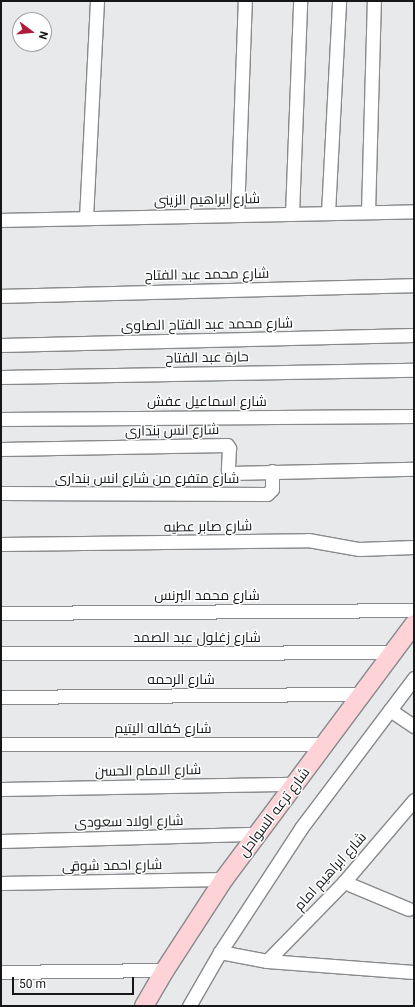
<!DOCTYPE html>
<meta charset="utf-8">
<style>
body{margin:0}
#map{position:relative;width:415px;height:1007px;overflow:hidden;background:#e7e9eb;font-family:Roboto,Cairo,sans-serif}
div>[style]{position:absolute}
.roads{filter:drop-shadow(1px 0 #888a8c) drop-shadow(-1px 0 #888a8c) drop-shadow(0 1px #888a8c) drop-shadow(0 -1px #888a8c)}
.minor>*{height:13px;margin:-6.5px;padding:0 6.5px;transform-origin:6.5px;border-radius:6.5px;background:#fff}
.secondary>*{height:18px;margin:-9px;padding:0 9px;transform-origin:9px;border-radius:9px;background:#fdd3d7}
span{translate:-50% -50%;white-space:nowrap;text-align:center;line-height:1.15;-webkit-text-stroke:3px #fff;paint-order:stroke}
.street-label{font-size:14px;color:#161718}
.frame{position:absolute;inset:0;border:2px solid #161718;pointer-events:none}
.north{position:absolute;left:12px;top:12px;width:40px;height:40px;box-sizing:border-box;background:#fff;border:1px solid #a2a2a3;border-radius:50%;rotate:106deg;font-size:11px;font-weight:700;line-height:16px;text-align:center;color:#161718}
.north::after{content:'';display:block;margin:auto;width:14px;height:18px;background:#af1b3a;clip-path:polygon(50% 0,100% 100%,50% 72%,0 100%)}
.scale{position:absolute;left:12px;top:977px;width:122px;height:18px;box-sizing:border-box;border:2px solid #161718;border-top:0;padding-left:5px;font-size:12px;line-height:14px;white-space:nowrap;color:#161718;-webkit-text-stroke:3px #fff;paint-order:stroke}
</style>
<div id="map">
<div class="roads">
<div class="minor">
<div style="left:368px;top:212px;width:211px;rotate:-88.4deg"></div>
<div style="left:328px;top:213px;width:212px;rotate:-87deg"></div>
<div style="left:292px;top:214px;width:213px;rotate:-87.8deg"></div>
<div style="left:237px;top:215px;width:214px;rotate:-87.9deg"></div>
<div style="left:86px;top:218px;width:217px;rotate:-87.1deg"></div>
<div style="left:1px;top:220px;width:413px;rotate:-1.2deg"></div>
<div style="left:1px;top:296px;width:413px;rotate:-1.5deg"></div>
<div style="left:1px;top:345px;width:413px;rotate:-1.4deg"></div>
<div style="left:1px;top:377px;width:413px;rotate:-1deg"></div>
<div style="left:1px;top:419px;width:413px;rotate:-0.4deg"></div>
<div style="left:1px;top:449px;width:226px;rotate:-1deg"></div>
<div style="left:227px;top:445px;width:4px;rotate:56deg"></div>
<div style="left:229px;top:448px;width:22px;rotate:93deg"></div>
<div style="left:228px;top:470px;width:4px;rotate:45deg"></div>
<div style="left:231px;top:473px;width:183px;rotate:-1.3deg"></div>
<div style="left:1px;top:493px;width:266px;rotate:0.2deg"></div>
<div style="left:267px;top:494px;width:7px;rotate:-45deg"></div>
<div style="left:272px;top:489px;width:18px;rotate:-90deg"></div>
<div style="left:1px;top:544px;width:307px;rotate:-0.7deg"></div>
<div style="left:308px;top:540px;width:52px;rotate:10deg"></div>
<div style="left:359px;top:549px;width:55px;rotate:-2.1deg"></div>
<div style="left:1px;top:613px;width:413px;rotate:-0.4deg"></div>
<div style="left:1px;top:653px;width:392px;rotate:-0.1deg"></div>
<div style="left:1px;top:697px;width:361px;rotate:-0.5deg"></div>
<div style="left:390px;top:710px;width:29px;rotate:34deg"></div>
<div style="left:1px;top:744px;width:324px"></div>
<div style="left:1px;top:789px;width:294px;rotate:-1deg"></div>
<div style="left:1px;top:841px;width:257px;rotate:-1.6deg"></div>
<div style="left:344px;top:882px;width:70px;rotate:22.6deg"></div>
<div style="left:1px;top:883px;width:223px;rotate:-1deg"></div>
<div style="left:220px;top:952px;width:48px;rotate:10.8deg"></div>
<div style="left:267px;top:961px;width:147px;rotate:4.3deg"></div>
<div style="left:267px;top:961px;width:110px;rotate:-45.7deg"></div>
<div style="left:344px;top:882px;width:108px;rotate:-49.5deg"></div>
<div style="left:1px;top:972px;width:164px;rotate:-0.7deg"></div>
<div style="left:189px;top:1006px;width:62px;rotate:-60.1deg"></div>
<div style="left:220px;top:952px;width:148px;rotate:-56.8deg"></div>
<div style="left:301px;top:828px;width:188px;rotate:-53deg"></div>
</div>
<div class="secondary">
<div style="left:144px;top:1006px;width:42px;rotate:-59.7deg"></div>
<div style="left:165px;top:970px;width:108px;rotate:-57deg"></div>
<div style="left:224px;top:879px;width:318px;rotate:-53.3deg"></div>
</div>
</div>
<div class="street-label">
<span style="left:207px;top:199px;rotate:-1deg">شارع ابراهيم الزينى</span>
<span style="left:207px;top:274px;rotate:-1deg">شارع محمد عبد الفتاح</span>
<span style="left:207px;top:324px;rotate:-1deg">شارع محمد عبد الفتاح الصاوى</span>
<span style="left:207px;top:357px;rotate:-1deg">حارة عبد الفتاح</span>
<span style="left:207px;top:401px">شارع اسماعيل عفش</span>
<span style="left:172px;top:430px;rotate:-1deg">شارع انس بندارى</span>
<span style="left:147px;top:478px">شارع متفرع من شارع انس بندارى</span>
<span style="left:208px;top:526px;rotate:-1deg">شارع صابر عطيه</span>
<span style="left:207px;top:595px">شارع محمد البرنس</span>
<span style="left:197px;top:637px">شارع زغلول عبد الصمد</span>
<span style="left:181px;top:679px">شارع الرحمه</span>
<span style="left:163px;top:728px">شارع كفاله اليتيم</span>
<span style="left:148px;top:770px;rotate:-1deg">شارع الامام الحسن</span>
<span style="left:274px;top:812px;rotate:-53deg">شارع ترعه السواحل</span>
<span style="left:129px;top:821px;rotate:-1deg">شارع اولاد سعودى</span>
<span style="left:112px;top:865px;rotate:-1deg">شارع احمد شوقى</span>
<span style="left:330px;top:871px;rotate:-48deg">شارع ابراهيم امام</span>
</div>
<div class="frame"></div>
<div class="north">N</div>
<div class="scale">50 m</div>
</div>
